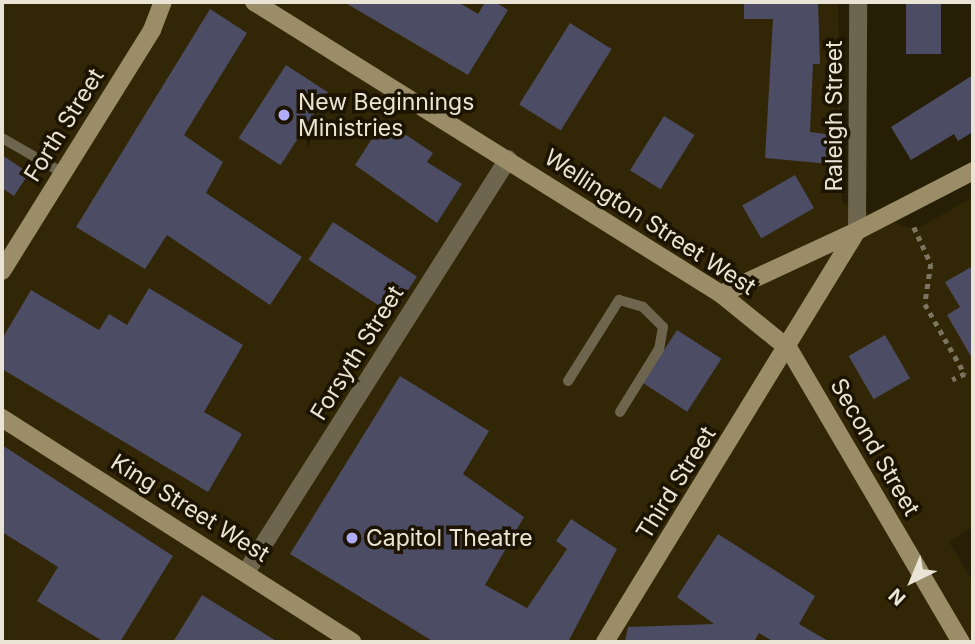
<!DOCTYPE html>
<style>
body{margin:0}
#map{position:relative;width:975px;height:644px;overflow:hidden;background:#261e05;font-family:Inter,sans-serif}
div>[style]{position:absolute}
.built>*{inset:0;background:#312605}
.building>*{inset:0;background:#4c4c65;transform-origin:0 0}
.path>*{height:4.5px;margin-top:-2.25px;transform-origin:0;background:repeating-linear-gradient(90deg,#7b745f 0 5px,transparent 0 10px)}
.lane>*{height:10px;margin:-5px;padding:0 5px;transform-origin:5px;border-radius:5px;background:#6d654e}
.street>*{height:18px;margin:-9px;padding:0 9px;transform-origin:9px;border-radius:9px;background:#6d654e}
.secondary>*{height:18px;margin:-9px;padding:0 9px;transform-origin:9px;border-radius:9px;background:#9a8d67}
.dots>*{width:19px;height:19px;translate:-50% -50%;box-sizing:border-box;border:4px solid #1c1400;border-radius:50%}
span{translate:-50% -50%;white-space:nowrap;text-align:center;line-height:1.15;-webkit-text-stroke:7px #1c1400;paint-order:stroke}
.poi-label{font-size:23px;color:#e9e4d5}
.left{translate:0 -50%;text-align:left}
.street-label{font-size:23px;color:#e9e4d5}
.frame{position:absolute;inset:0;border:4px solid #e9e4d5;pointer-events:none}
.north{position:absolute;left:877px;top:546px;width:70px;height:70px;-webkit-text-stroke:5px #1c1400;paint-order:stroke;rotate:223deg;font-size:19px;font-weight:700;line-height:28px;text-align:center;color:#e9e4d5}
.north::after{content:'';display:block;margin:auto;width:24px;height:32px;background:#e9e4d5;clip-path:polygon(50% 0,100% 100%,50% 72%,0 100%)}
</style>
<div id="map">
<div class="built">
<div style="clip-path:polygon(2px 2px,838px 2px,842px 203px,915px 230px,973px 197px,973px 527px,949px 542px,973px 582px,973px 642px,2px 642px)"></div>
</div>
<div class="building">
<div style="clip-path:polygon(344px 2px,458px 2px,478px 14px,485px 2px,495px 2px,508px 10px,468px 75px)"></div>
<div style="clip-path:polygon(744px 2px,818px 2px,820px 64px,813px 64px,810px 132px,833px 135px,830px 164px,765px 158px,773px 19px,744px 19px)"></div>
<div style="left:906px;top:2px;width:35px;height:52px"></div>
<div style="clip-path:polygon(210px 9px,247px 33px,184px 135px,223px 162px,206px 193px,302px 257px,270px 305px,167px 235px,145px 269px,76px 227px)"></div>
<div style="left:570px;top:23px;width:49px;height:96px;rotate:32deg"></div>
<div style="left:286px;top:65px;width:50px;height:87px;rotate:33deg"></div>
<div style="clip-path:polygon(973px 75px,973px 132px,958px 141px,954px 134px,911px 160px,891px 127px)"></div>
<div style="left:664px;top:116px;width:36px;height:64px;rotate:32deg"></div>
<div style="clip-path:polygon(384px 120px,433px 153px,427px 162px,462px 184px,437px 223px,355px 165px)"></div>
<div style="clip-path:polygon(2px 155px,29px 173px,14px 196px,2px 188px)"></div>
<div style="left:795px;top:175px;width:38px;height:61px;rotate:60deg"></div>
<div style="left:333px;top:222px;width:100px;height:45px;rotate:33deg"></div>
<div style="clip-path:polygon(973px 266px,973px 360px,947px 315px,960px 307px,945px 282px)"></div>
<div style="clip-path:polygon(149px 288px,243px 345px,204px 412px,242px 434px,208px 492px,2px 369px,2px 339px,31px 290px,99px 330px,109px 314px,127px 325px)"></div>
<div style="left:677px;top:330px;width:53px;height:63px;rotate:33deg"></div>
<div style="left:885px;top:335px;width:50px;height:42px;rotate:60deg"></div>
<div style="clip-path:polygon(400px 376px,489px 431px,463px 474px,524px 517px,485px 585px,527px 608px,567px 549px,556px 541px,571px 519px,617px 549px,568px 642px,434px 642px,290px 554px)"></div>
<div style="clip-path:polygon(2px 445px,173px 556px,120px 642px,104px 642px,37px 601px,58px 567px,2px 532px)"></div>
<div style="clip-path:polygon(718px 534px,815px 596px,799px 624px,830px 642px,774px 642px,759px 633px,754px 642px,625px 642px,628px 627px,714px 624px,677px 597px)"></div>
<div style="clip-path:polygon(202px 595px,278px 642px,173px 642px)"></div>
</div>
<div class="path">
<div style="left:914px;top:227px;width:41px;rotate:65.3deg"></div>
<div style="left:931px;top:264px;width:40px;rotate:98.5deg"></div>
<div style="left:925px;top:304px;width:81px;rotate:60.3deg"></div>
<div style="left:965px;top:374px;width:14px;rotate:155deg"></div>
</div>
<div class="lane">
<div style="left:2px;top:138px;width:70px;rotate:29.8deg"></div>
<div style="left:568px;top:381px;width:96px;rotate:-57.8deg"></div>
<div style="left:619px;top:300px;width:25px;rotate:16deg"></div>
<div style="left:643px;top:307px;width:28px;rotate:45deg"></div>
<div style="left:663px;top:327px;width:22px;rotate:100deg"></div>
<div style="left:659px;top:349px;width:74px;rotate:121.8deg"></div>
</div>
<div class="street">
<div style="left:857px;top:231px;width:229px;rotate:-89.7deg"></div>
<div style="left:246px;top:572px;width:489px;rotate:-57.6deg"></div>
</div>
<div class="secondary">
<div style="left:254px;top:2px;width:551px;rotate:32.02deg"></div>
<div style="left:721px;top:294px;width:87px;rotate:39deg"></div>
<div style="left:789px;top:349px;width:340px;rotate:59.6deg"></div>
<div style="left:2px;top:271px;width:284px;rotate:-58.1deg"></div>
<div style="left:152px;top:30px;width:30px;rotate:-69deg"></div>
<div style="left:721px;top:294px;width:150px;rotate:-24.9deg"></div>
<div style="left:2px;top:418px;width:416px;rotate:32.6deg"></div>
<div style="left:605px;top:642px;width:482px;rotate:-58.5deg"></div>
<div style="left:857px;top:231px;width:131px;rotate:-27.3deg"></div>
</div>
<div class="dots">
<div style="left:284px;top:115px;background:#b0aefa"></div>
<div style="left:352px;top:538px;background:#b0aefa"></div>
</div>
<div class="poi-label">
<span class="left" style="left:298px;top:115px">New Beginnings<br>Ministries</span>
<span class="left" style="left:366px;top:538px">Capitol Theatre</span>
</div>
<div class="street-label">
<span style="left:834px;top:116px;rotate:-90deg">Raleigh Street</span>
<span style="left:64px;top:125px;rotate:-58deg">Forth Street</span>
<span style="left:650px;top:222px;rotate:33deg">Wellington Street West</span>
<span style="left:357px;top:353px;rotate:-58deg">Forsyth Street</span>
<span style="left:875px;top:447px;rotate:60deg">Second Street</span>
<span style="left:676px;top:483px;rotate:-58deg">Third Street</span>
<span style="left:190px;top:508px;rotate:32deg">King Street West</span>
</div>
<div class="frame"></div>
<div class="north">N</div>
</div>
